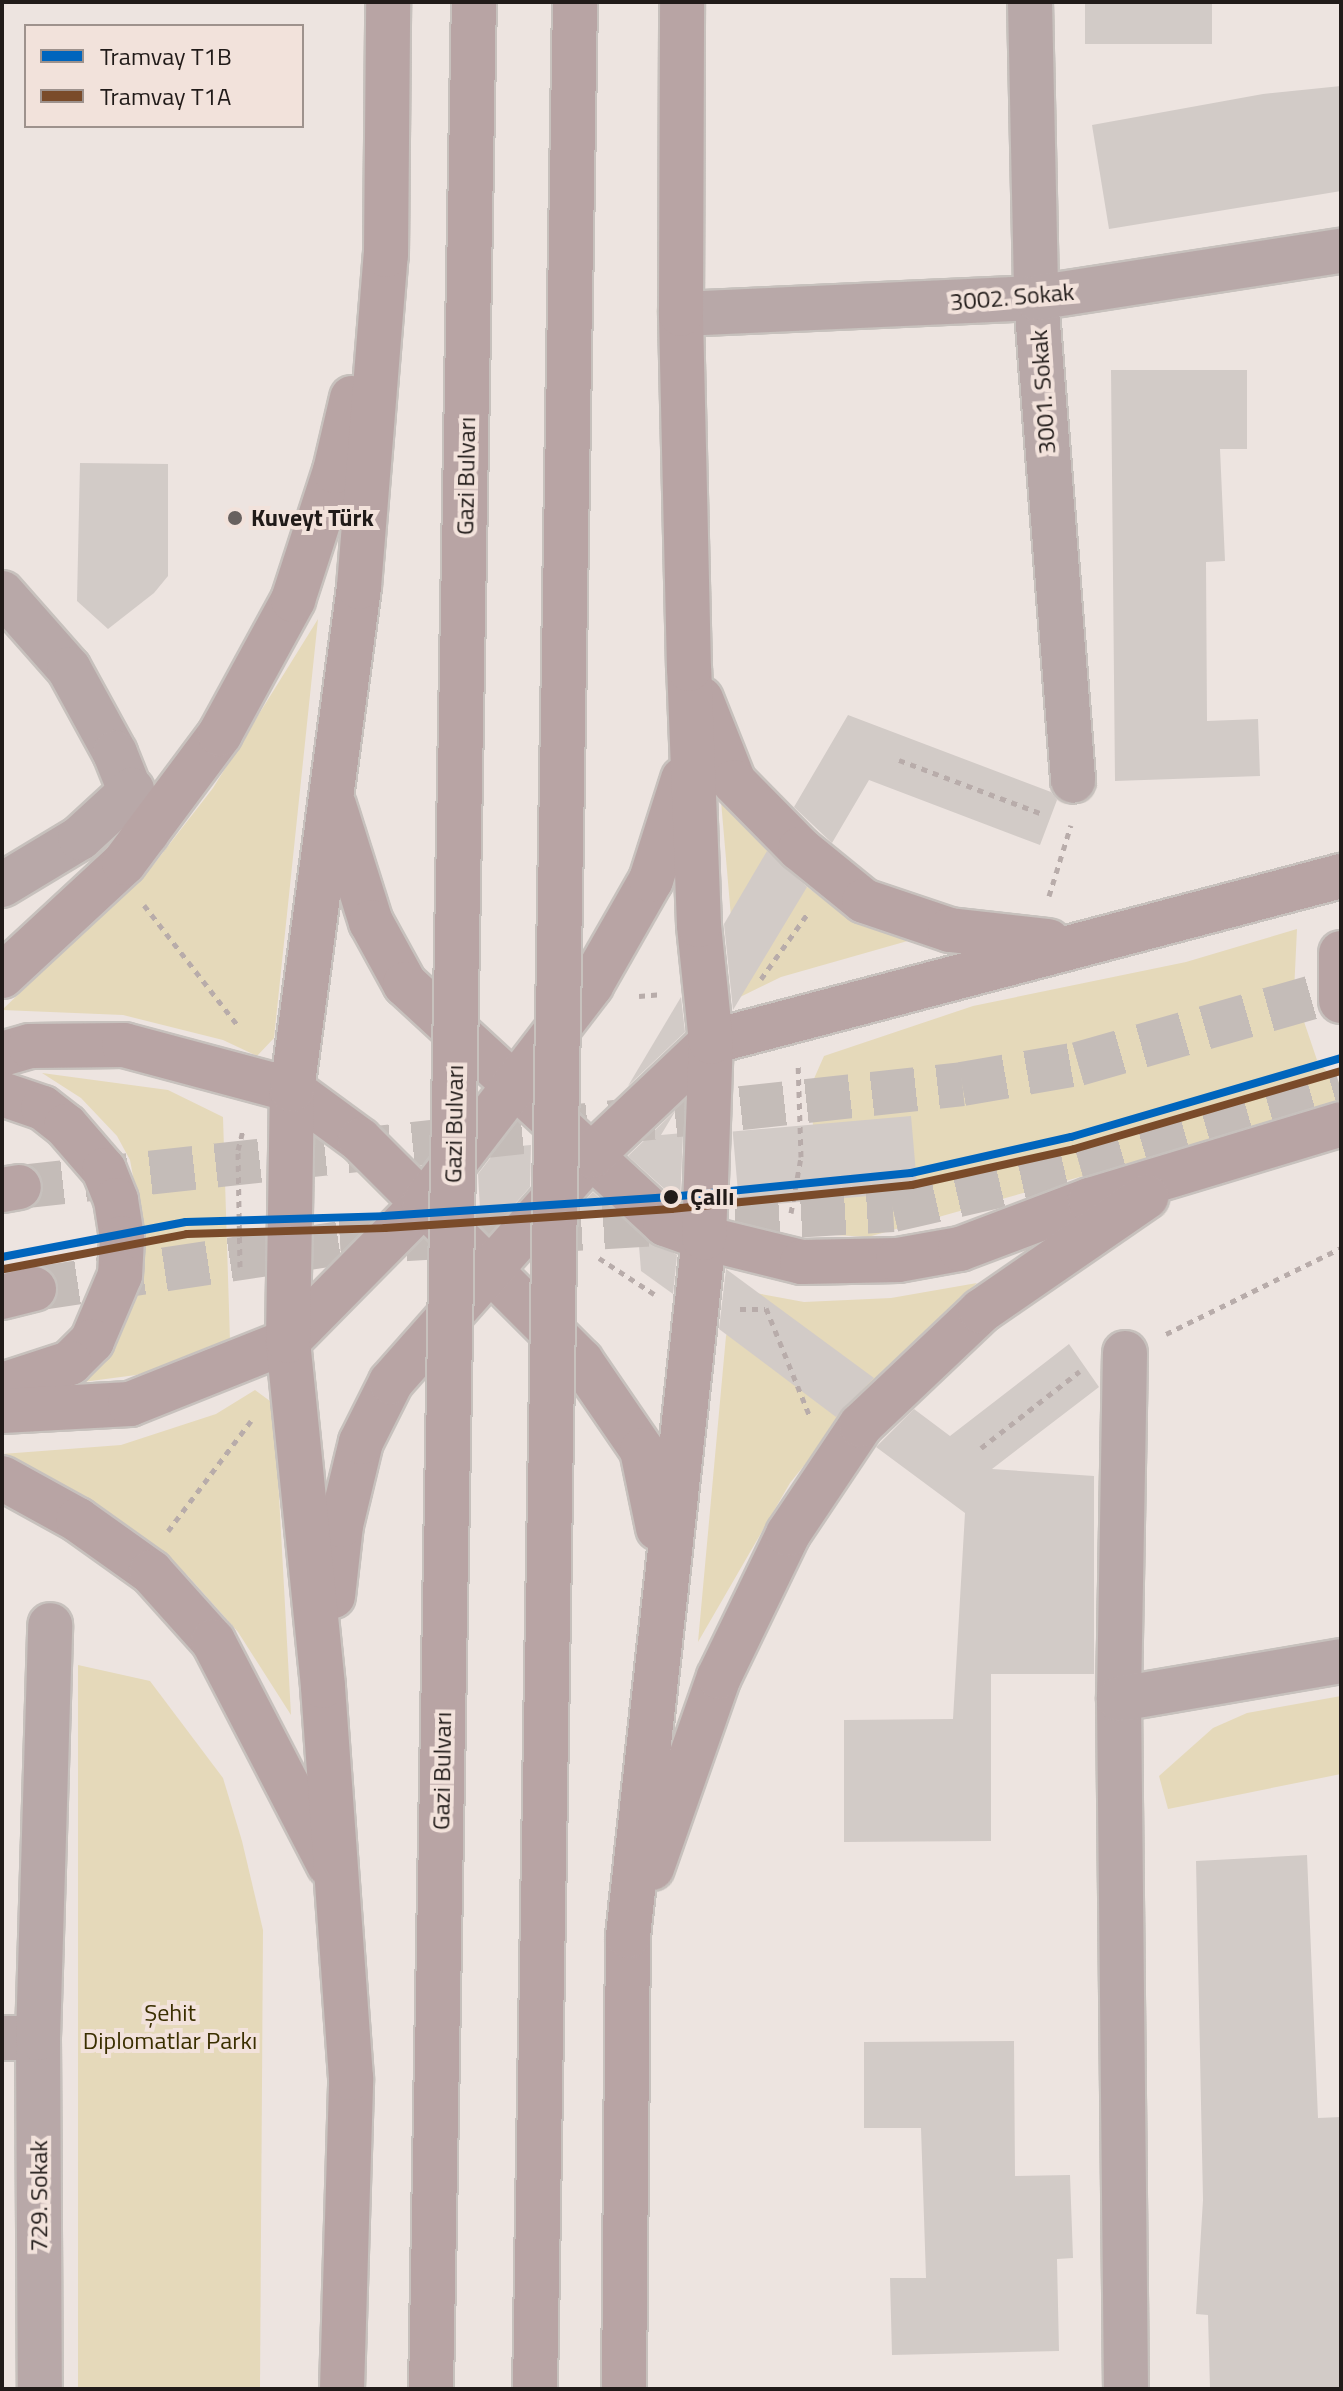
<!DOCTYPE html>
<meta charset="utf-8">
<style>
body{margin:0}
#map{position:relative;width:1343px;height:2391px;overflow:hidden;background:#ede4e0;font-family:"Titillium Web",sans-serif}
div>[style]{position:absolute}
.green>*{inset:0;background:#e5d9ba}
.building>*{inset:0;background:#d2cbc7;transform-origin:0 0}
.trunk-tunnel>*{height:44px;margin-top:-22px;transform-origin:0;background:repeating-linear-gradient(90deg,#c4bcb8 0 44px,transparent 0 66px)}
.path>*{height:5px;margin-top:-2.5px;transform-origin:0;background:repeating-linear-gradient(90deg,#b8acaa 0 6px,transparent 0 12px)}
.roads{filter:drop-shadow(2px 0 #c7c1bd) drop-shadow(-2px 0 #c7c1bd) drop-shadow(0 2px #c7c1bd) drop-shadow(0 -2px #c7c1bd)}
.minor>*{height:44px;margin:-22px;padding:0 22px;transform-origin:22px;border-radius:22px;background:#b8a8a8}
.trunk>*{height:44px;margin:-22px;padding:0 22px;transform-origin:22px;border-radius:22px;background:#b8a4a4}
.bridges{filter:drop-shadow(2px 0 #c7c1bd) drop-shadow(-2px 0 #c7c1bd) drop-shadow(0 2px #c7c1bd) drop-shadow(0 -2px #c7c1bd)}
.trunk-bridge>*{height:44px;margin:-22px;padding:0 22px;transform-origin:22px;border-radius:22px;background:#b8a4a4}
.tram-1>*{height:8px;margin:-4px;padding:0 4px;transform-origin:4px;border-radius:4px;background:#0065bd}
.tram-2>*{height:8px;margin:-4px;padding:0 4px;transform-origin:4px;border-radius:4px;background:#7a4b2a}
.dots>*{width:22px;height:22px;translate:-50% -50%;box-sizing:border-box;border:4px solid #f2e2db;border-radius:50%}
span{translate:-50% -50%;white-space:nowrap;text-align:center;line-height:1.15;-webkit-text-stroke:8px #f2e2db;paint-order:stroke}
.street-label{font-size:24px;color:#211b19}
.poi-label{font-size:24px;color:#211b19;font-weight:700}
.left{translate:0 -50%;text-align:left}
.stop-label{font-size:24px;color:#211b19;font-weight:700}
.park-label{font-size:24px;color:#3a2f00}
.frame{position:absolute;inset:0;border:4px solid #211b19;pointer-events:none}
.legend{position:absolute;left:24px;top:24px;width:280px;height:104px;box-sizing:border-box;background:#f2e2db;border:2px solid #9e928d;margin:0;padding:10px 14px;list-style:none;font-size:24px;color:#211b19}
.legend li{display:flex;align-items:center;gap:16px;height:40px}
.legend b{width:40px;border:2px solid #9e928d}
</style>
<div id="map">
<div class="green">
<div style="clip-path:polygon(318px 619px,274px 1038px,257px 1056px,223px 1040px,123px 1015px,2px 1010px,154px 864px,213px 788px)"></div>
<div style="clip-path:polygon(721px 801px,786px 871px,827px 902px,911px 940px,781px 977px,738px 998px)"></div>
<div style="clip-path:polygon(1297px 929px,1294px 992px,1318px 1063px,1341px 1084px,1341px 1103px,868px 1237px,802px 1233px,816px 1151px,809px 1090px,824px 1056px,973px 1006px,1186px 962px)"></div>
<div style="clip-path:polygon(42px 1073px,168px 1090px,223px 1117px,230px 1341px,189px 1360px,136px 1375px,83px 1382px,109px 1356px,134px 1304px,142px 1225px,130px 1160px,117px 1136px,81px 1098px)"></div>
<div style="clip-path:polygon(977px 1283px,863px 1392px,790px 1483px,698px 1642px,726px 1336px,745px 1291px,804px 1302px,891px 1298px)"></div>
<div style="clip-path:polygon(255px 1390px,274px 1404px,291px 1715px,238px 1632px,188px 1576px,132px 1530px,2px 1454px,121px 1445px,216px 1414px)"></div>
<div style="clip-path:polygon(78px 1665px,150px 1681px,223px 1778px,242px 1841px,263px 1930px,260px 2389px,78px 2389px)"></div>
<div style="clip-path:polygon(1341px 1696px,1341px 1774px,1168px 1809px,1159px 1776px,1213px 1728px,1247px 1713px)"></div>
</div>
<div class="building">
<div style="left:1085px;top:2px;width:127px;height:42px"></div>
<div style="clip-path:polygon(1341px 86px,1341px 191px,1109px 229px,1092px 125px,1263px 94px)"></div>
<div style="clip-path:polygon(1111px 370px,1247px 370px,1247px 449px,1220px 449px,1225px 561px,1206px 562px,1207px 721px,1258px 719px,1260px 776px,1115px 781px)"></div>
<div style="clip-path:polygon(80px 463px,168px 464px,168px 576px,154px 593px,108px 629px,77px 601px)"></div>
<div style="clip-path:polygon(848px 715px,1051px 792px,1057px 800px,1040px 845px,869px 780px,832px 843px,794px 807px)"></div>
<div style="clip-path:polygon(767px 851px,807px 887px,733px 1010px,724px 924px)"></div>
<div style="clip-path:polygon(681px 997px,685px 1032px,628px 1086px)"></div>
<div style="clip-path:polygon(676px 1110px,661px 1135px,683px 1133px,680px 1203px,628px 1156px)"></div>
<div style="left:911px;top:1116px;width:76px;height:179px;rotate:85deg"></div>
<div style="clip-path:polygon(531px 1145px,530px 1187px,497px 1224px,481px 1226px,478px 1174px,498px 1148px)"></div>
<div style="clip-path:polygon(593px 1192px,618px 1215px,580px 1218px,580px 1206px)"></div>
<div style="clip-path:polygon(638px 1233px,677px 1255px,673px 1294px,641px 1271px)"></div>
<div style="clip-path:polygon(726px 1269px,874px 1378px,836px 1417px,719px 1329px)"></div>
<div style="clip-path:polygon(1069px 1344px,1099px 1387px,992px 1469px,1094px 1476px,1094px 1674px,991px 1674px,991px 1841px,844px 1842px,844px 1720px,953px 1719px,965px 1513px,876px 1447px,914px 1409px,950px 1436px)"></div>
<div style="clip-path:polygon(1307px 1855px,1318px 2118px,1341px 2117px,1341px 2389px,1210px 2389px,1208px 2315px,1196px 2314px,1203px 2200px,1196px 1861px)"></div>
<div style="clip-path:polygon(1014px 2041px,1015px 2176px,1070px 2175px,1073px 2258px,1057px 2259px,1059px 2351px,892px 2355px,890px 2278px,926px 2278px,921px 2128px,864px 2128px,864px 2042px)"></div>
</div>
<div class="trunk-tunnel">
<div style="left:19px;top:1187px;width:949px;rotate:-6.23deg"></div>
<div style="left:962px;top:1084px;width:118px;rotate:-9.8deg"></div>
<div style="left:1078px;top:1064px;width:273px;rotate:-15.9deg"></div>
<div style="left:34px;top:1289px;width:309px;rotate:-8.5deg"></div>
<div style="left:340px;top:1243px;width:554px;rotate:-3.42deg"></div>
<div style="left:893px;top:1210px;width:192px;rotate:-12.9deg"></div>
<div style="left:1080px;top:1167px;width:272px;rotate:-16deg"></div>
</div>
<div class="path">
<div style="left:899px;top:760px;width:151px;rotate:20.6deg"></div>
<div style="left:1049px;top:896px;width:74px;rotate:-72.8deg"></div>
<div style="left:144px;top:905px;width:155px;rotate:52.1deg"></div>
<div style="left:761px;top:979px;width:81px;rotate:-54.5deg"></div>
<div style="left:639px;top:996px;width:21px;rotate:-5deg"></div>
<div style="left:791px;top:1213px;width:57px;rotate:-79.9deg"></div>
<div style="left:801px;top:1157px;width:93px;rotate:-91.8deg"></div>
<div style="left:599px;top:1258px;width:66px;rotate:33.2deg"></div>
<div style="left:240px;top:1267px;width:117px;rotate:-91deg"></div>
<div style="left:238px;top:1150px;width:21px;rotate:-76deg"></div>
<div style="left:766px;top:1308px;width:118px;rotate:68deg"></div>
<div style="left:740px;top:1309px;width:25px"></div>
<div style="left:1166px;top:1334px;width:195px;rotate:-26.2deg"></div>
<div style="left:981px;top:1448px;width:125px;rotate:-37.9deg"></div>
<div style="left:168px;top:1531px;width:138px;rotate:-53deg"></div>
</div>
<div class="roads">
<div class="minor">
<div style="left:1030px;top:2px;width:296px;rotate:88.8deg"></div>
<div style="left:1036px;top:298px;width:484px;rotate:85.6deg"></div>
<div style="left:681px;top:314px;width:355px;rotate:-2.6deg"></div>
<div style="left:1036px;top:298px;width:309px;rotate:-8.8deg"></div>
<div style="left:2px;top:593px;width:101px;rotate:48.6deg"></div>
<div style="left:69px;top:669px;width:96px;rotate:61.3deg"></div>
<div style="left:115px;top:753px;width:86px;rotate:68.2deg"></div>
<div style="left:2px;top:885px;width:91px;rotate:-31.1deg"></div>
<div style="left:80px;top:838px;width:71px;rotate:-42.7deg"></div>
<div style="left:1125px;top:1353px;width:346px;rotate:91deg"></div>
<div style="left:1119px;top:1699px;width:690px;rotate:89.42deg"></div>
<div style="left:1119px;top:1699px;width:225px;rotate:-9.7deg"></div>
<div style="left:2px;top:2038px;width:36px"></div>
<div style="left:38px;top:2038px;width:351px;rotate:89.7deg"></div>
<div style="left:38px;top:2038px;width:413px;rotate:-88.3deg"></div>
</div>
<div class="trunk">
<div style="left:701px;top:699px;width:89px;rotate:68.3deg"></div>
<div style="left:734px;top:782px;width:94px;rotate:45.4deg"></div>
<div style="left:800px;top:849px;width:82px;rotate:39.1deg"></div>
<div style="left:864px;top:901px;width:91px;rotate:18.6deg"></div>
<div style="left:950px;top:930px;width:99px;rotate:6.4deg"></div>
<div style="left:334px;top:805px;width:123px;rotate:72.5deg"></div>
<div style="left:371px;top:922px;width:71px;rotate:61.3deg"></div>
<div style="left:405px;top:984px;width:354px;rotate:42.7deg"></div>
<div style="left:665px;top:1224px;width:41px;rotate:19.7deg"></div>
<div style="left:704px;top:1238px;width:101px;rotate:13.8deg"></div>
<div style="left:802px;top:1262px;width:96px;rotate:-1.2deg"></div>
<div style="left:898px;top:1260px;width:63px;rotate:-10.1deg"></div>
<div style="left:960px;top:1249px;width:139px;rotate:-20.7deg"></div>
<div style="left:1090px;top:1200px;width:262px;rotate:-16.8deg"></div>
<div style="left:1341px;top:953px;width:48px;rotate:90deg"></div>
<div style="left:2px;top:976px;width:166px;rotate:-42.8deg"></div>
<div style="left:124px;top:863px;width:161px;rotate:-53.3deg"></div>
<div style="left:220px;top:734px;width:153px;rotate:-61.4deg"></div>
<div style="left:293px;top:600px;width:136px;rotate:-72deg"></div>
<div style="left:335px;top:471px;width:75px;rotate:-76.9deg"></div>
<div style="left:2px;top:1054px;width:29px;rotate:-16deg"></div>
<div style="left:30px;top:1046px;width:94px;rotate:-0.6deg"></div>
<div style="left:124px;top:1045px;width:174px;rotate:15deg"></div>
<div style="left:292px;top:1090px;width:84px;rotate:36.3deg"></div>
<div style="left:360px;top:1140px;width:313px;rotate:45deg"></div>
<div style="left:581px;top:1361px;width:108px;rotate:55.6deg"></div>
<div style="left:642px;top:1450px;width:80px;rotate:78.4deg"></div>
<div style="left:2px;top:1094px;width:43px;rotate:18.9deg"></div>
<div style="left:43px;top:1108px;width:29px;rotate:38deg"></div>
<div style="left:66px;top:1126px;width:58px;rotate:49.2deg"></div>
<div style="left:104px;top:1170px;width:32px;rotate:68deg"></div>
<div style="left:116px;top:1200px;width:38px;rotate:81deg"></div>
<div style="left:122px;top:1238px;width:37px;rotate:93deg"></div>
<div style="left:120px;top:1275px;width:72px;rotate:113deg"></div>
<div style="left:92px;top:1341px;width:31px;rotate:135deg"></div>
<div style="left:70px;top:1363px;width:71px;rotate:162.1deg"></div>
<div style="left:2px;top:1190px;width:17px;rotate:-10deg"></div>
<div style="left:2px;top:1297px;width:33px;rotate:-14deg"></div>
<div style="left:2px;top:1411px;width:128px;rotate:-3.1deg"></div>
<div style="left:130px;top:1404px;width:170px;rotate:-21.7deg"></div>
<div style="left:288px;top:1341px;width:194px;rotate:-45.4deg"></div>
<div style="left:424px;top:1203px;width:275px;rotate:-52.5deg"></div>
<div style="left:591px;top:985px;width:121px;rotate:-60.3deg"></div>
<div style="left:651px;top:880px;width:106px;rotate:-72.4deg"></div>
<div style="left:2px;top:1478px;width:87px;rotate:28.9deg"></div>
<div style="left:78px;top:1520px;width:90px;rotate:35.5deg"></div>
<div style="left:151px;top:1572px;width:93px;rotate:48.1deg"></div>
<div style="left:213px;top:1641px;width:252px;rotate:62.6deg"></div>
<div style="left:333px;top:1596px;width:71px;rotate:-83.6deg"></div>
<div style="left:341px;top:1525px;width:85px;rotate:-76.5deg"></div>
<div style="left:361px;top:1442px;width:67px;rotate:-63.4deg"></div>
<div style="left:391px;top:1382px;width:302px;rotate:-48.5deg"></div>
<div style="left:591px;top:1156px;width:166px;rotate:-43.5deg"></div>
<div style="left:711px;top:1042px;width:652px;rotate:-14.76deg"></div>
<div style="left:652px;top:1868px;width:202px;rotate:-70.7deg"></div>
<div style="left:719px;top:1677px;width:159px;rotate:-64.2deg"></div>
<div style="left:788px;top:1534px;width:131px;rotate:-56.2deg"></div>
<div style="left:861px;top:1425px;width:166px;rotate:-43.5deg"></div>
<div style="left:981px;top:1311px;width:201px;rotate:-34.6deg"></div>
<div style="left:342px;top:2389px;width:311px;rotate:-88.3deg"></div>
<div style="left:351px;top:2078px;width:393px;rotate:-94.1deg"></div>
<div style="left:323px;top:1686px;width:347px;rotate:-95.8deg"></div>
<div style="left:288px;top:1341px;width:251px;rotate:-89.1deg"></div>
<div style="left:292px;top:1090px;width:507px;rotate:-82.41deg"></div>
<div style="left:359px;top:587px;width:333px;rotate:-85.4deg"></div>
<div style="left:386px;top:255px;width:253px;rotate:-89.5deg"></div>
<div style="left:624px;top:2389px;width:453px;rotate:-89.5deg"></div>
<div style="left:628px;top:1936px;width:702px;rotate:-83.79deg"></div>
<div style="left:704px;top:1238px;width:196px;rotate:-88deg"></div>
<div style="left:711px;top:1042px;width:118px;rotate:-95.9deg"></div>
<div style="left:699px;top:925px;width:256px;rotate:-92.2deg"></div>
<div style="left:689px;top:669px;width:355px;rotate:-91.3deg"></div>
<div style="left:681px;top:314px;width:312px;rotate:-89.8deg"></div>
</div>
</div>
<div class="bridges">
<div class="trunk-bridge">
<div style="left:431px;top:2389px;width:2387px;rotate:-88.97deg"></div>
<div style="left:535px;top:2389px;width:2387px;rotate:-89.04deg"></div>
</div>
</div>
<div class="tram-1">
<div style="left:2px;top:1257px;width:187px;rotate:-10.8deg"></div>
<div style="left:186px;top:1222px;width:198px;rotate:-1.7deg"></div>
<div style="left:384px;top:1216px;width:287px;rotate:-3.8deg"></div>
<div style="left:670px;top:1197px;width:242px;rotate:-5.7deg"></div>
<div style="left:911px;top:1173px;width:164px;rotate:-12.7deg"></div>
<div style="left:1071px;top:1137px;width:281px;rotate:-16.3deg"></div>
</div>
<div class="tram-2">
<div style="left:4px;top:1269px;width:186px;rotate:-10.8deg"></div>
<div style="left:187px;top:1234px;width:198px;rotate:-1.7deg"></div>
<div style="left:385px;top:1228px;width:287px;rotate:-3.8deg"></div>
<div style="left:671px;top:1209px;width:242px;rotate:-5.7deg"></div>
<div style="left:912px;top:1185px;width:166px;rotate:-12.5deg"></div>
<div style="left:1074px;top:1149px;width:278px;rotate:-16.3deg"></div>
</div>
<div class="dots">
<div style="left:235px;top:518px;background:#68615f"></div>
<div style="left:671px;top:1197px;background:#211b19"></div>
</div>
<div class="street-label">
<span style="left:1012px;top:297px;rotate:-5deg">3002. Sokak</span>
<span style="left:1043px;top:392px;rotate:-94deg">3001. Sokak</span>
<span style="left:466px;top:476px;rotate:-89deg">Gazi Bulvarı</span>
<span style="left:454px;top:1124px;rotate:-89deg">Gazi Bulvarı</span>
<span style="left:442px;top:1771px;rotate:-89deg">Gazi Bulvarı</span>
<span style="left:39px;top:2196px;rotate:-90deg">729. Sokak</span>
</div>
<div class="poi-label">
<span class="left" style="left:251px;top:518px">Kuveyt Türk</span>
</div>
<div class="stop-label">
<span class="left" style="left:690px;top:1197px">Çallı</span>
</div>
<div class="park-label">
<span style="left:170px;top:2027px">Şehit<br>Diplomatlar Parkı</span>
</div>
<div class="frame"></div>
<ul class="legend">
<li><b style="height:10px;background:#0065bd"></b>Tramvay T1B</li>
<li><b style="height:10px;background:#7a4b2a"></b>Tramvay T1A</li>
</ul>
</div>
